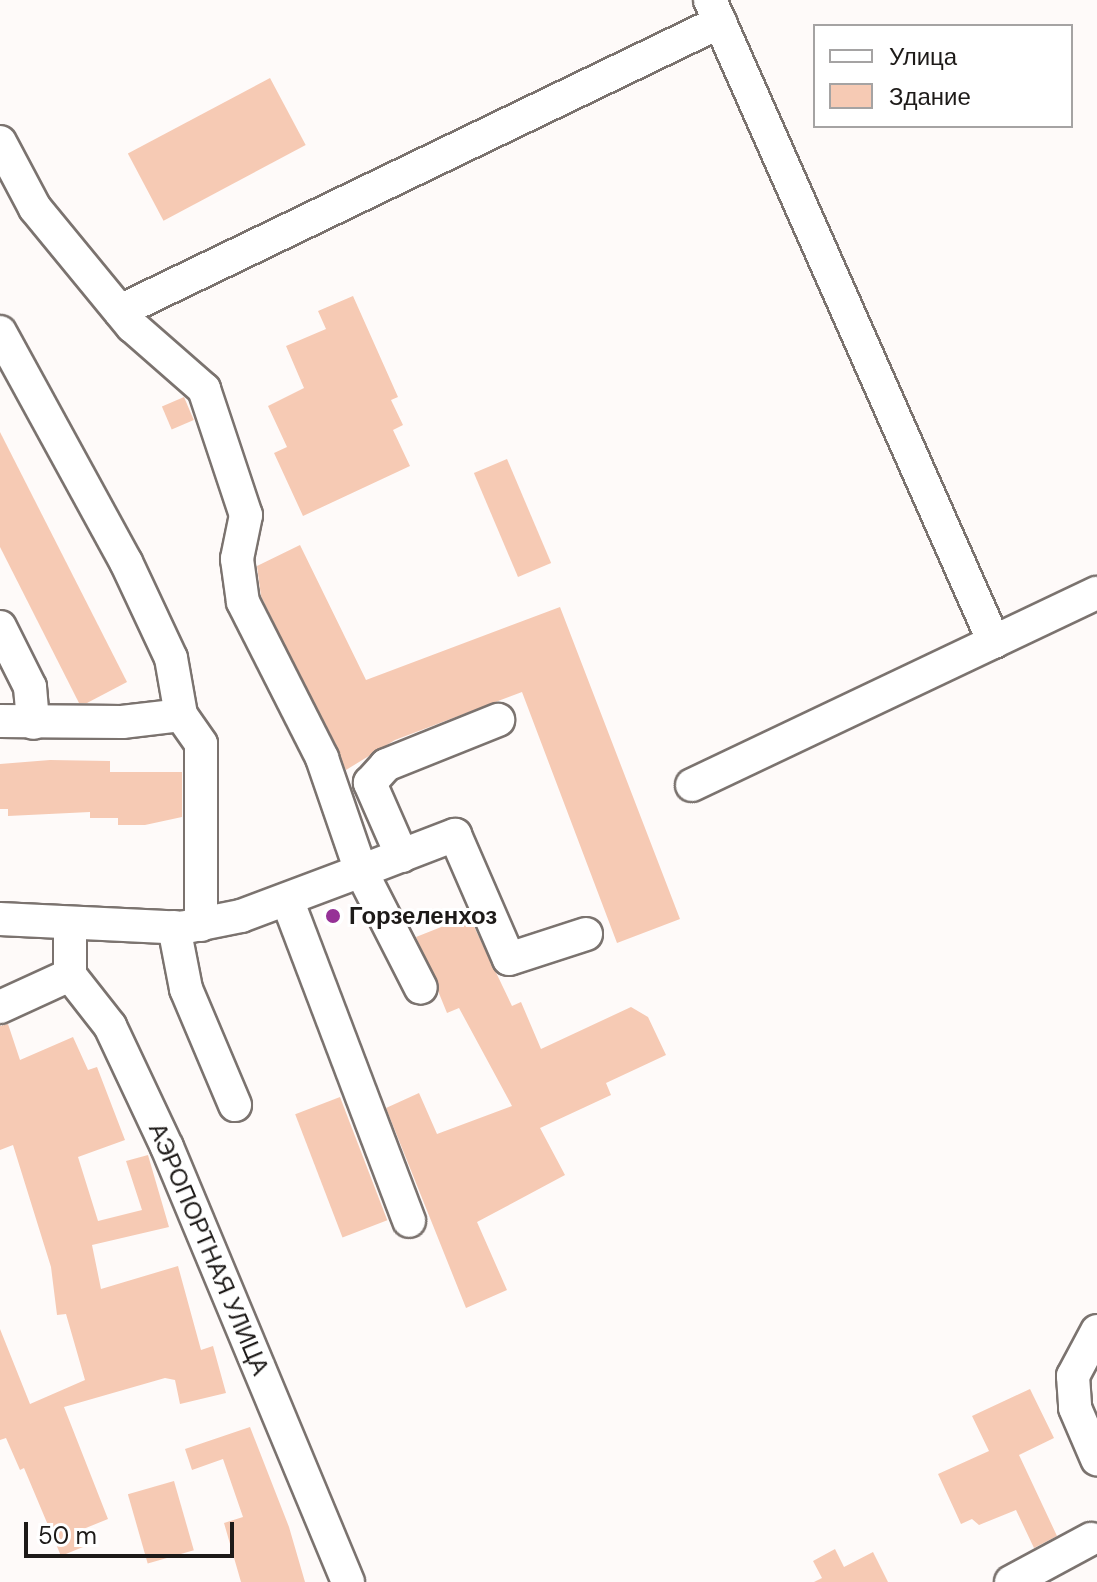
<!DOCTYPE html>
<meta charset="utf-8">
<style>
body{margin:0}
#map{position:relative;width:1097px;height:1582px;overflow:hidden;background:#fefaf9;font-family:"DM Sans",sans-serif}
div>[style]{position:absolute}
.building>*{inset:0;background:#f6cab4;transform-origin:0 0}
.roads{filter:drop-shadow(2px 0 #7b736f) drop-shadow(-2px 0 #7b736f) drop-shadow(0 2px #7b736f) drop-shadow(0 -2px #7b736f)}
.minor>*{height:32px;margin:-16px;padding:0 16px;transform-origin:16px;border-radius:16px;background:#fff}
.dots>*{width:22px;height:22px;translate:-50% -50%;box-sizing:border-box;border:4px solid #fff;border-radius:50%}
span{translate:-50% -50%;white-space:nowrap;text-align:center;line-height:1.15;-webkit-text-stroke:6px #fff;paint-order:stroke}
.poi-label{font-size:24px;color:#1d1a18;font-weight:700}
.left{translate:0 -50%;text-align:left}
.street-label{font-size:24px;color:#1d1a18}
.legend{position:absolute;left:813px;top:24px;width:260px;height:104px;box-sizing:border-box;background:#fff;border:2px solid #a5a3a3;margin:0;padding:10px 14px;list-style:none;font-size:24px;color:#1d1a18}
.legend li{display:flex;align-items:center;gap:16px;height:40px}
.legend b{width:40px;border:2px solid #a5a3a3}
.scale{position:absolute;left:24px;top:1522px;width:210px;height:36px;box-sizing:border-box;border:4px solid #1d1a18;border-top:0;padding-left:10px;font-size:24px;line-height:28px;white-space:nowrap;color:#1d1a18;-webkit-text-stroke:6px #fff;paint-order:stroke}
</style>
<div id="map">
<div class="building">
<div style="left:270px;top:78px;width:76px;height:161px;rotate:62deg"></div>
<div style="clip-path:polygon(353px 296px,398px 397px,391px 400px,403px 425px,393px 430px,410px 466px,303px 516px,274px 453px,287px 447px,268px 406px,304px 388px,286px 346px,326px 329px,318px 311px)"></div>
<div style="left:184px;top:397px;width:25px;height:24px;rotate:67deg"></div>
<div style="clip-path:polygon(0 432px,127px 682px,87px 703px,79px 703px,0 547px)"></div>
<div style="left:507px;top:459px;width:113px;height:36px;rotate:67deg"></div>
<div style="clip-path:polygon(300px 545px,366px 680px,560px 607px,680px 919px,617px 943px,522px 692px,395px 740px,346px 770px,261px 596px,257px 566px)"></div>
<div style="clip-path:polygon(50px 760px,110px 761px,110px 772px,182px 772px,182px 817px,145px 825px,118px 825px,118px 818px,90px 818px,90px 812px,8px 816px,8px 809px,0 809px,0 764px)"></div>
<div style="clip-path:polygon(469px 916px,512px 1006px,521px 1002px,541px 1049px,631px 1007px,648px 1017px,666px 1055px,606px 1083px,611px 1095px,540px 1128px,565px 1175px,477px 1222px,507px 1290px,466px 1308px,386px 1108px,419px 1093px,437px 1134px,512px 1106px,459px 1008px,447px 1013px,416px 937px)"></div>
<div style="clip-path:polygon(8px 1024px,20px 1060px,73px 1037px,88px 1070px,97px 1067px,125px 1140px,78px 1157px,98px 1221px,142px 1210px,126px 1161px,148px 1155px,169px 1227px,92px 1245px,101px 1289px,178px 1266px,201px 1350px,213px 1346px,226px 1393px,180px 1404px,175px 1380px,165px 1378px,64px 1407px,108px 1519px,76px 1532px,83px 1547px,61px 1556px,24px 1468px,20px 1470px,6px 1438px,0 1440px,0 1329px,30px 1404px,85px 1380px,66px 1314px,57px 1315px,51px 1267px,13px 1145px,0 1150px,0 1026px)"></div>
<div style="left:340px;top:1097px;width:132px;height:48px;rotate:69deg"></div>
<div style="clip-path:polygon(1030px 1389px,1054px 1438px,1019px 1455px,1057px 1536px,1034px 1548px,1016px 1510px,979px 1525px,972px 1519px,961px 1524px,938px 1474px,989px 1451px,972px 1416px)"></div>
<div style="clip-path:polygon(250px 1427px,289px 1527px,305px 1582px,241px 1582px,224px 1523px,243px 1517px,223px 1459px,192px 1470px,185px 1449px)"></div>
<div style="left:174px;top:1481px;width:72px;height:48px;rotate:74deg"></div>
<div style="clip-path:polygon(835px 1549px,844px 1567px,873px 1552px,888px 1582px,814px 1582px,822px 1578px,813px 1561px)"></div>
</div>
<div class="roads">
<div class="minor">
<div style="left:710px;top:0;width:702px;rotate:66.14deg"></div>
<div style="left:0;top:142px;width:75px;rotate:62.1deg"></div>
<div style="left:35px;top:208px;width:153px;rotate:50.6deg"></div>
<div style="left:132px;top:326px;width:96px;rotate:41.2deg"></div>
<div style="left:204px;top:389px;width:133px;rotate:71.6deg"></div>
<div style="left:246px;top:515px;width:45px;rotate:101.6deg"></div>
<div style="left:237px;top:559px;width:43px;rotate:82.1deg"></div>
<div style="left:243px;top:602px;width:175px;rotate:63.1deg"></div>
<div style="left:322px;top:758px;width:120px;rotate:71deg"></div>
<div style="left:361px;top:871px;width:101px;rotate:-21deg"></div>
<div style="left:455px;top:835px;width:135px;rotate:66.5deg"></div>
<div style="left:509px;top:959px;width:81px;rotate:-18deg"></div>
<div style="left:120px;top:311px;width:666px;rotate:-25.72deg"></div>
<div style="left:0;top:332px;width:262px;rotate:61.3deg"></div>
<div style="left:126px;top:562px;width:106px;rotate:64.9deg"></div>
<div style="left:171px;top:658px;width:58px;rotate:80deg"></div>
<div style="left:0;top:627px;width:67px;rotate:63.4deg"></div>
<div style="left:30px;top:687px;width:36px;rotate:85deg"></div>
<div style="left:0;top:721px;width:122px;rotate:0.5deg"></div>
<div style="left:122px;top:722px;width:59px;rotate:-6.8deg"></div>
<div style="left:181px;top:715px;width:35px;rotate:55deg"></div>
<div style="left:201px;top:744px;width:181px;rotate:90deg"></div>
<div style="left:692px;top:785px;width:448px;rotate:-25.4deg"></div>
<div style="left:402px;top:856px;width:80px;rotate:-113.7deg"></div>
<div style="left:370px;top:783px;width:24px;rotate:-48deg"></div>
<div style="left:386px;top:765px;width:121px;rotate:-21.9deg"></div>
<div style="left:288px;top:902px;width:341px;rotate:69.2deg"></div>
<div style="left:0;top:919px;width:181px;rotate:2.8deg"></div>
<div style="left:181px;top:928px;width:61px;rotate:-11.3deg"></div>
<div style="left:241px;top:916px;width:128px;rotate:-20.6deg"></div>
<div style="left:361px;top:871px;width:131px;rotate:62.9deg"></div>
<div style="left:70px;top:923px;width:52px;rotate:90deg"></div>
<div style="left:70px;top:975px;width:65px;rotate:51.9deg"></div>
<div style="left:110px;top:1026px;width:134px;rotate:64.8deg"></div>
<div style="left:167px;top:1147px;width:471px;rotate:67.4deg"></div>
<div style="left:174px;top:927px;width:63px;rotate:79deg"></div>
<div style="left:186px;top:989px;width:126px;rotate:67.1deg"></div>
<div style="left:0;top:1007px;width:77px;rotate:-24.6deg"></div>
<div style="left:1097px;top:1331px;width:51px;rotate:118.1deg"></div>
<div style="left:1073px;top:1376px;width:32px;rotate:86deg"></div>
<div style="left:1075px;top:1408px;width:56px;rotate:66.7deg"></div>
<div style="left:1011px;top:1582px;width:91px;rotate:-28.3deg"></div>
</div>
</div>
<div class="dots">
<div style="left:333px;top:916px;background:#963196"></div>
</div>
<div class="poi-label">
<span class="left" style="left:349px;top:916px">Горзеленхоз</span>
</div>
<div class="street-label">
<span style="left:209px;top:1249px;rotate:67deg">АЭРОПОРТНАЯ УЛИЦА</span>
</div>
<ul class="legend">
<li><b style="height:10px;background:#fff"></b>Улица</li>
<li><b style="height:22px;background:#f6cab4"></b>Здание</li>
</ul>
<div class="scale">50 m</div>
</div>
